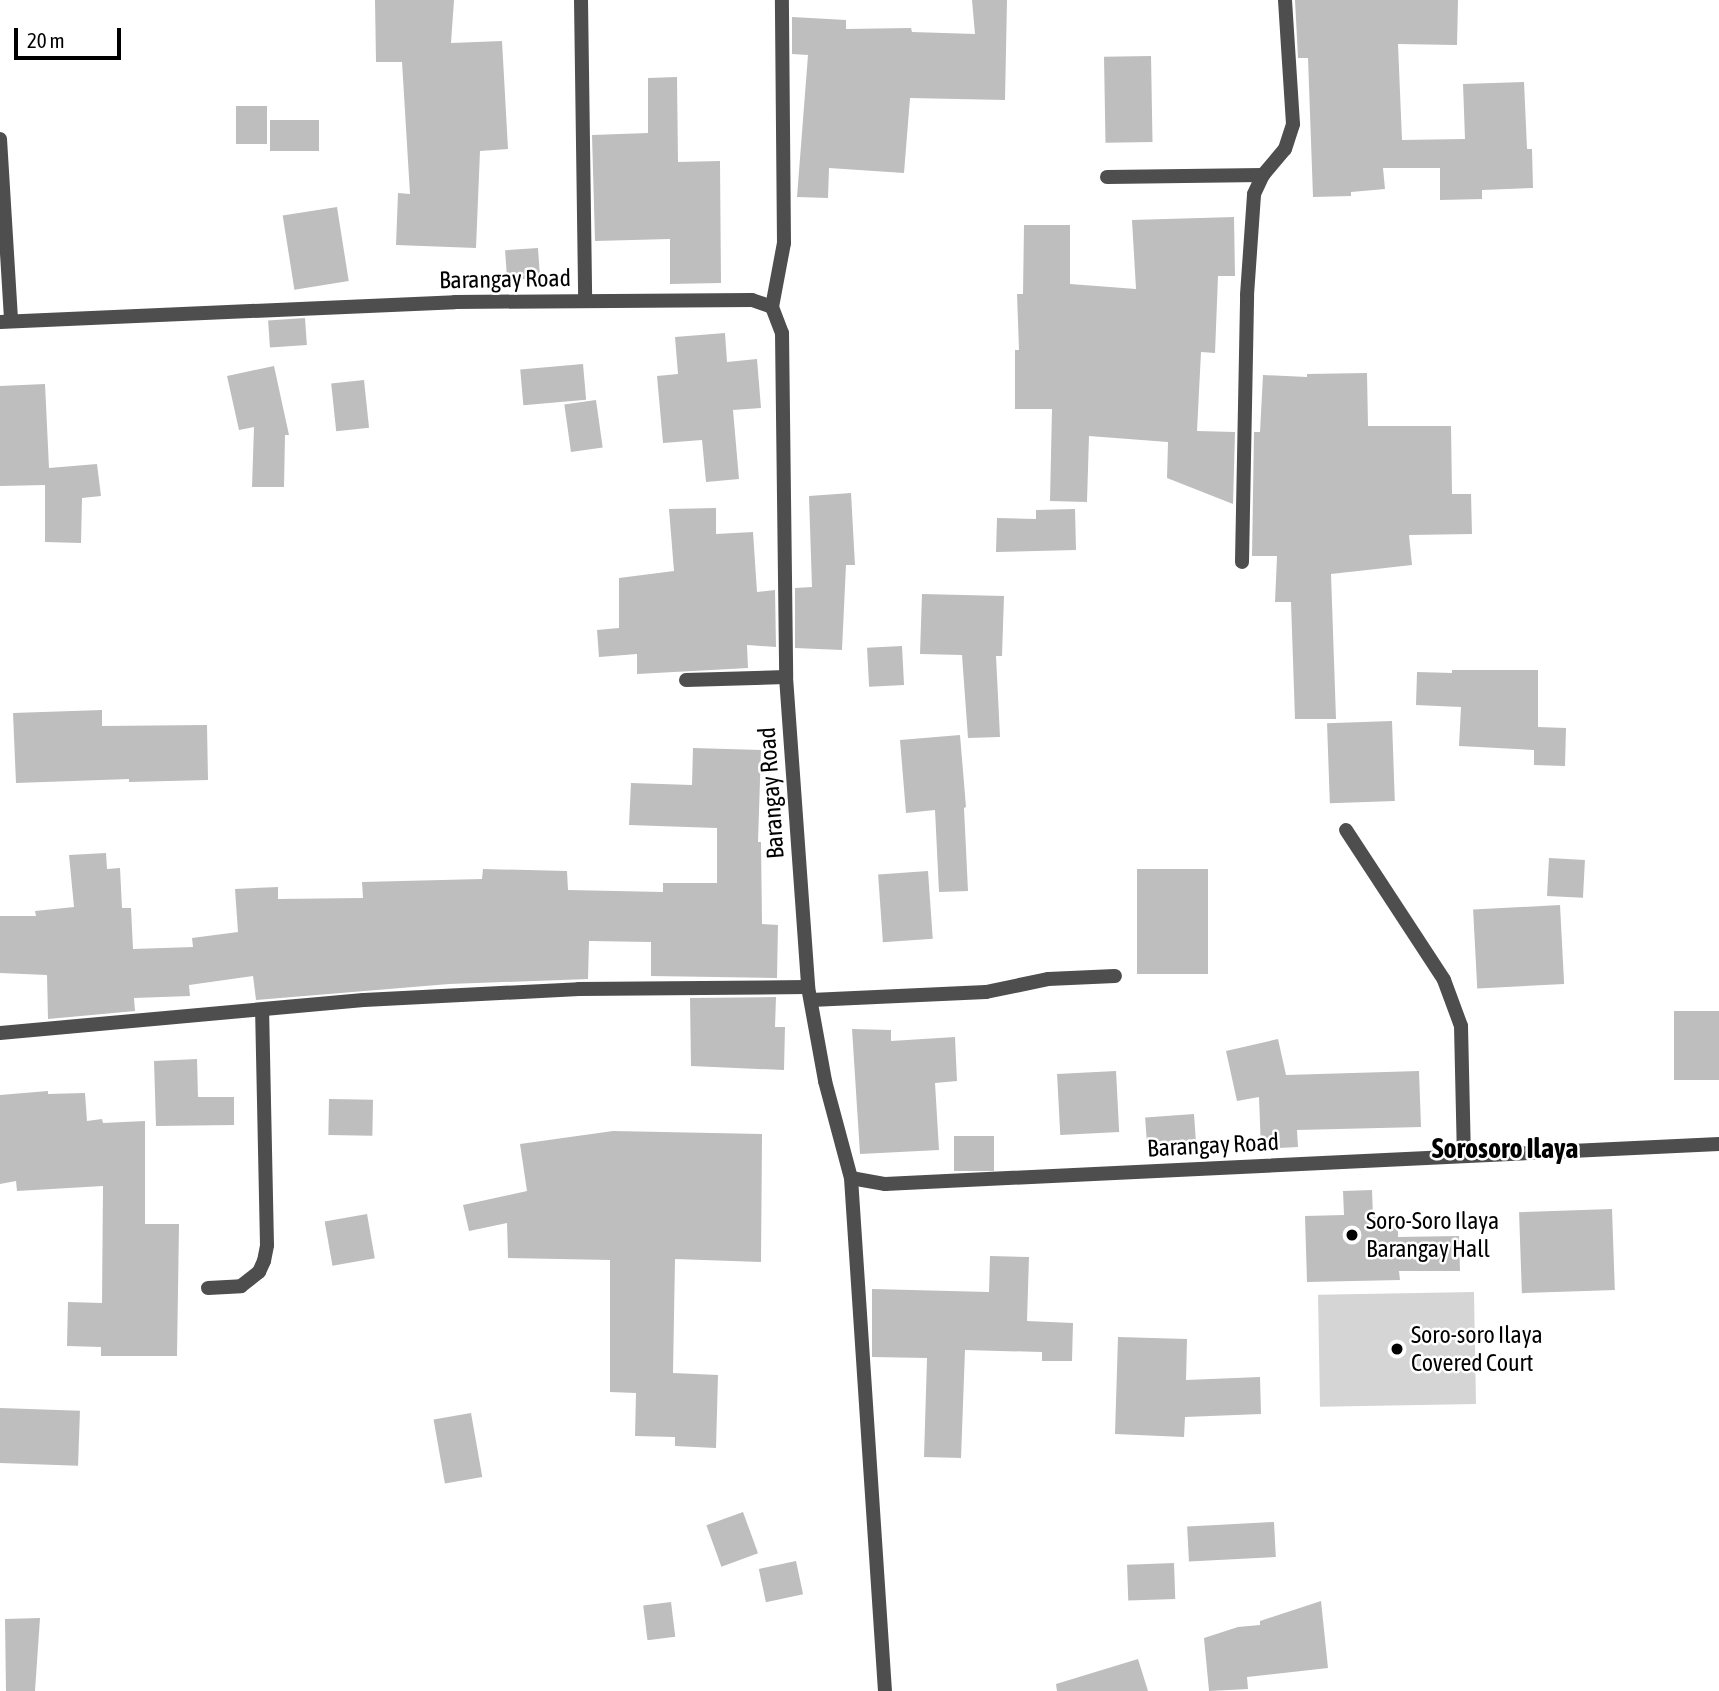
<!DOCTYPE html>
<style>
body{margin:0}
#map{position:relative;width:1719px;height:1691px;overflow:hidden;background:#fff;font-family:"Asap Condensed",sans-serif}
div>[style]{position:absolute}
.green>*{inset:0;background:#d5d5d5;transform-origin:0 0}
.building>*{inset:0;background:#bebebe;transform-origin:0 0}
.lane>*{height:14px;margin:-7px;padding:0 7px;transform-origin:7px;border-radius:7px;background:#4e4e4e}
.street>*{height:14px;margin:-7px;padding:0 7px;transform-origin:7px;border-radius:7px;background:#4e4e4e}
.dots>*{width:19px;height:19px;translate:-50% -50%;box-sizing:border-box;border:4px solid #fff;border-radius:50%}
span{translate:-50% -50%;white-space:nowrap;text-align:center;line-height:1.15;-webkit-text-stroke:5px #fff;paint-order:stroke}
.street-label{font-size:24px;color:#000}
.poi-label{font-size:24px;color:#000}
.left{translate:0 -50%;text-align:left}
.quarter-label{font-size:28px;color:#000;font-weight:700}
.scale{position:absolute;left:14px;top:28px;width:107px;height:32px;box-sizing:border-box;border:4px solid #000;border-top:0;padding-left:9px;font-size:21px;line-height:24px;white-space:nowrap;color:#000;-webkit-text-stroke:5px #fff;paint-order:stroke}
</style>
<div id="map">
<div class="green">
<div style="left:1474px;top:1292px;width:112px;height:156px;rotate:89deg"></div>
</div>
<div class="building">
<div style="clip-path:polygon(375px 0,454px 0,451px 43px,502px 41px,508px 149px,480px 151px,476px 248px,396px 245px,398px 193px,410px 194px,402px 62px,376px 62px)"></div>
<div style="clip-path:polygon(972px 0,1007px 0,1005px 100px,910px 98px,904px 173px,829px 168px,828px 198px,797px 197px,808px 55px,792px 54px,792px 17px,846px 20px,846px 29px,911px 28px,912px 32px,975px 34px)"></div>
<div style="clip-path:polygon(1295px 0,1458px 0,1457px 45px,1398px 44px,1402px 140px,1465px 139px,1463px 84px,1524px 82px,1527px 149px,1532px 149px,1533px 188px,1482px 190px,1482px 199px,1440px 200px,1440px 168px,1383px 168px,1385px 189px,1351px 192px,1351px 196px,1313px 197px,1308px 58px,1298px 58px)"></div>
<div style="left:1151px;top:56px;width:86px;height:47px;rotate:89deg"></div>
<div style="clip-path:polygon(677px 77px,678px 162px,720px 161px,721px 283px,670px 284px,670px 239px,595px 241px,592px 135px,648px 133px,648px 78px)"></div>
<div style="left:236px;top:106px;width:31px;height:38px"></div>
<div style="left:270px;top:120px;width:49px;height:31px"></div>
<div style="left:337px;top:207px;width:75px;height:55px;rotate:81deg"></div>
<div style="clip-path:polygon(1234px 217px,1235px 276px,1218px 276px,1215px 353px,1201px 352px,1197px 431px,1235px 432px,1233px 504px,1167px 478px,1168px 442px,1089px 436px,1087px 502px,1050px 501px,1052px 409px,1015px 409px,1015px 350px,1019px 350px,1017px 294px,1023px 294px,1024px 225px,1070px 225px,1070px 284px,1136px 289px,1132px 220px)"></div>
<div style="left:538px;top:248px;width:30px;height:33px;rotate:86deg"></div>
<div style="left:305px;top:318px;width:27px;height:37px;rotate:86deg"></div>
<div style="clip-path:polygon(725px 333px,727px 362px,757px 359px,761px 408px,733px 410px,739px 479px,706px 482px,702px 440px,663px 443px,657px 376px,678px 374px,675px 337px)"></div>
<div style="left:583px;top:364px;width:36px;height:63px;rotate:85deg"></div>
<div style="clip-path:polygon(274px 366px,289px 435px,285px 435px,284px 487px,252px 487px,254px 427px,239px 430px,227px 376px)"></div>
<div style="clip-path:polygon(1367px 373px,1368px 426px,1451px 426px,1452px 494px,1471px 494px,1472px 534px,1409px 535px,1412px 565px,1331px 574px,1336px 719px,1295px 719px,1291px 602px,1275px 602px,1277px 556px,1252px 556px,1254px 432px,1260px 432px,1263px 375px,1307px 377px,1307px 374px)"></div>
<div style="left:364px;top:380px;width:48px;height:33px;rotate:84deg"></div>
<div style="clip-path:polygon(45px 384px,49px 468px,97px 464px,101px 496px,82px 498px,81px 543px,45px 542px,45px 485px,0 486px,0 386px)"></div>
<div style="left:596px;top:400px;width:48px;height:32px;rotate:82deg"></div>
<div style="clip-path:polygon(851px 493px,855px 565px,846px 565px,842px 650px,795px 648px,795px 588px,812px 587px,809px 496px)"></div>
<div style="clip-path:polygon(716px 508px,716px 534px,753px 532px,757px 592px,775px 590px,776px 647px,747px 645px,748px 668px,637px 674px,637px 654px,599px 657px,597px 630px,619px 628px,619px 578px,674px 571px,669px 509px)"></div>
<div style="clip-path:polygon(1075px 509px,1076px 550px,996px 552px,997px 518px,1036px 519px,1036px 510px)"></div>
<div style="clip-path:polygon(922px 594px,1004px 596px,1002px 656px,996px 656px,1000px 737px,968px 738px,962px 655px,920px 654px)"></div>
<div style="left:902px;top:646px;width:39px;height:35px;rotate:87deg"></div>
<div style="clip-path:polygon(1452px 670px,1538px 670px,1538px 727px,1566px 728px,1565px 766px,1534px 765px,1534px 750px,1459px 746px,1461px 707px,1416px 705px,1417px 672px,1452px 673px)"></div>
<div style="clip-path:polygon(102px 710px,102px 726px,207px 725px,208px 780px,129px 782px,129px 779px,16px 783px,13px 713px)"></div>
<div style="left:1392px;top:721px;width:80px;height:65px;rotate:88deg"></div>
<div style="clip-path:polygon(960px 735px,966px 807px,964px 808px,968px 891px,939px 892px,935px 810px,906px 813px,900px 740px)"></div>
<div style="clip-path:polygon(693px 748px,761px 750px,758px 842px,761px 842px,762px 924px,778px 925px,777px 978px,651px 976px,651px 942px,589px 941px,588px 979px,449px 984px,256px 1000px,253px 976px,189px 985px,190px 996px,134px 998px,135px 1011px,48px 1019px,47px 975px,0 973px,0 916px,36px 916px,35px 911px,74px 907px,69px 855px,106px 853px,107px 869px,120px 868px,122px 908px,131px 908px,133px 949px,193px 947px,192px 938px,238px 932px,235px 889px,278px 887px,278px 899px,363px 898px,362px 882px,482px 879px,483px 869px,567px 871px,568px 890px,663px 892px,663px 883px,717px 883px,717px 828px,629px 825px,631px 783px,692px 785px)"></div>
<div style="left:1549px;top:858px;width:36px;height:38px;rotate:3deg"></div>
<div style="left:1137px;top:869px;width:71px;height:105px"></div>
<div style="left:928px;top:871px;width:68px;height:50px;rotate:86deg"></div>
<div style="left:1560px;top:905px;width:79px;height:87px;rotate:87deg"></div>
<div style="clip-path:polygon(776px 997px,775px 1027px,785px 1027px,784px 1070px,691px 1066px,690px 998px)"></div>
<div style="left:1719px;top:1011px;width:69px;height:45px;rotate:90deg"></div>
<div style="clip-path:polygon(852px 1029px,891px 1030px,891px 1041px,955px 1037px,957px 1081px,935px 1083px,939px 1150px,860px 1154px)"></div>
<div style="clip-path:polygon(1278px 1039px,1286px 1075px,1419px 1071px,1421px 1127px,1297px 1130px,1298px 1147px,1261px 1149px,1259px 1097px,1237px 1101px,1226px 1051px)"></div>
<div style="clip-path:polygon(197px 1059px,198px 1097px,234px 1097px,234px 1125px,156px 1126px,154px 1061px)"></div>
<div style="left:1116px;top:1071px;width:61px;height:59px;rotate:87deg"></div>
<div style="clip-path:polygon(48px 1091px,48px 1094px,85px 1093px,87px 1121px,102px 1119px,103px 1123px,145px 1121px,145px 1224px,179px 1224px,177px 1356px,101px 1356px,101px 1347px,67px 1346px,68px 1302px,102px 1303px,103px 1186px,17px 1191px,16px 1181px,0 1184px,0 1095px)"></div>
<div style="left:329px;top:1099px;width:44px;height:36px;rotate:1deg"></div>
<div style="left:1194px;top:1114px;width:29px;height:49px;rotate:86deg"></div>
<div style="clip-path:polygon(613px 1131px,762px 1134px,761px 1262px,675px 1259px,673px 1373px,718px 1375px,716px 1448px,675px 1446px,675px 1437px,635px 1436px,636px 1393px,610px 1392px,610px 1260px,508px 1258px,507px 1223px,469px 1231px,463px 1205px,527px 1191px,520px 1144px)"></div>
<div style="left:954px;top:1136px;width:40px;height:35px"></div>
<div style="clip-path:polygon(1372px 1190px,1373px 1217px,1398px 1216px,1398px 1237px,1459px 1236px,1460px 1271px,1399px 1271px,1400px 1280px,1307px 1282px,1305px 1216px,1344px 1215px,1343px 1191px)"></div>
<div style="left:1612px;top:1209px;width:81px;height:93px;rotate:88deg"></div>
<div style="left:367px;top:1214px;width:45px;height:43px;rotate:80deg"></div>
<div style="clip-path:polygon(990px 1256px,1029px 1257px,1027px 1321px,1073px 1323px,1072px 1361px,1042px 1361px,1042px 1352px,965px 1350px,961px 1458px,924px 1457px,927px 1358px,872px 1357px,872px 1289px,989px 1292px)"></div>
<div style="clip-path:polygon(1118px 1337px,1187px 1339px,1186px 1380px,1260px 1377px,1261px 1414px,1185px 1417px,1184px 1437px,1115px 1434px)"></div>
<div style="left:0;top:1408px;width:80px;height:55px;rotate:2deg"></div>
<div style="left:471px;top:1413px;width:65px;height:38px;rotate:80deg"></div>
<div style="left:743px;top:1512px;width:44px;height:39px;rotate:70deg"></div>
<div style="left:1274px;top:1522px;width:35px;height:87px;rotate:87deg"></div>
<div style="left:796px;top:1561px;width:34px;height:38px;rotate:78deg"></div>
<div style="left:1174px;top:1563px;width:36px;height:47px;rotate:88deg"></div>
<div style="clip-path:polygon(1321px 1601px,1328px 1668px,1247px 1677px,1248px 1689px,1209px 1691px,1204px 1638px,1238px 1627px,1260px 1625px,1260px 1621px)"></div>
<div style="left:671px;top:1602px;width:35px;height:28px;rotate:83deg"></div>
<div style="clip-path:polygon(40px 1618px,35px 1691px,6px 1691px,5px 1619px)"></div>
<div style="clip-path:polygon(1138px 1659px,1148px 1691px,1057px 1691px,1056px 1684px)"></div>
</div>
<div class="lane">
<div style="left:1107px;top:177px;width:156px;rotate:-0.7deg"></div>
<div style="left:772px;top:307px;width:65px;rotate:-79.4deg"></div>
<div style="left:784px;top:243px;width:243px;rotate:-90.5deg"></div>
<div style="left:686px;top:680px;width:100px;rotate:-1.7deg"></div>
<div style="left:1346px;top:830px;width:179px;rotate:56.8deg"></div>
<div style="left:1444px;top:980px;width:49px;rotate:69.7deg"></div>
<div style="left:1461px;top:1026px;width:130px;rotate:88.7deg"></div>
</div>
<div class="street">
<div style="left:581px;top:0;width:301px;rotate:89.2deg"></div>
<div style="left:0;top:139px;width:182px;rotate:86.5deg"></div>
<div style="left:0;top:322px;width:455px;rotate:-2.5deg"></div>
<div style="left:455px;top:302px;width:297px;rotate:-0.4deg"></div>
<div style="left:752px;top:300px;width:21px;rotate:19deg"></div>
<div style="left:772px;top:307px;width:28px;rotate:69deg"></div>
<div style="left:782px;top:333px;width:344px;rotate:89.3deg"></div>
<div style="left:786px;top:677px;width:311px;rotate:85.9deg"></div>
<div style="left:808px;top:987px;width:96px;rotate:79.7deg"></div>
<div style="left:825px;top:1081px;width:100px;rotate:75deg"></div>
<div style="left:851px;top:1178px;width:35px;rotate:10deg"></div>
<div style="left:885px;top:1184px;width:835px;rotate:-2.75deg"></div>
<div style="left:1242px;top:562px;width:267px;rotate:-88.9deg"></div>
<div style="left:1247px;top:295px;width:101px;rotate:-86deg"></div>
<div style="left:1254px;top:194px;width:21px;rotate:-65deg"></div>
<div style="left:1263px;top:175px;width:34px;rotate:-50deg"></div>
<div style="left:1285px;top:149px;width:26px;rotate:-72deg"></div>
<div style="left:1293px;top:124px;width:124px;rotate:-93.7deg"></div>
<div style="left:811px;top:1000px;width:175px;rotate:-2.6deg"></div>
<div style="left:986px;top:992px;width:63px;rotate:-11.8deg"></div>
<div style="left:1048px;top:979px;width:67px;rotate:-2.6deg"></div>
<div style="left:0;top:1033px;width:365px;rotate:-5.2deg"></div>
<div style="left:364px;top:1000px;width:215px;rotate:-2.9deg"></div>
<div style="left:579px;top:989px;width:229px;rotate:-0.5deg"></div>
<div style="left:851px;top:1178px;width:514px;rotate:86.21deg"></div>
<div style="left:208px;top:1288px;width:33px;rotate:-3deg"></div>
<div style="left:241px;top:1286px;width:23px;rotate:-38deg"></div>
<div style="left:259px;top:1272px;width:12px;rotate:-66deg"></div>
<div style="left:264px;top:1261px;width:16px;rotate:-79deg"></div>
<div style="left:267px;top:1245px;width:234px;rotate:-91.2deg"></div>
</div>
<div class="dots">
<div style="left:1352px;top:1235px;background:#000"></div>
<div style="left:1397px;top:1349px;background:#000"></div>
</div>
<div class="street-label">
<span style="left:505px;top:279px;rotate:-1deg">Barangay Road</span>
<span style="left:771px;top:793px;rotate:-94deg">Barangay Road</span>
<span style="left:1213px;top:1145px;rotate:-3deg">Barangay Road</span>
</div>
<div class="poi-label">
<span class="left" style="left:1366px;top:1235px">Soro-Soro Ilaya<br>Barangay Hall</span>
<span class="left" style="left:1411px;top:1349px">Soro-soro Ilaya<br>Covered Court</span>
</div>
<div class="quarter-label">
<span style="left:1505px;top:1148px">Sorosoro Ilaya</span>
</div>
<div class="scale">20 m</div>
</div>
